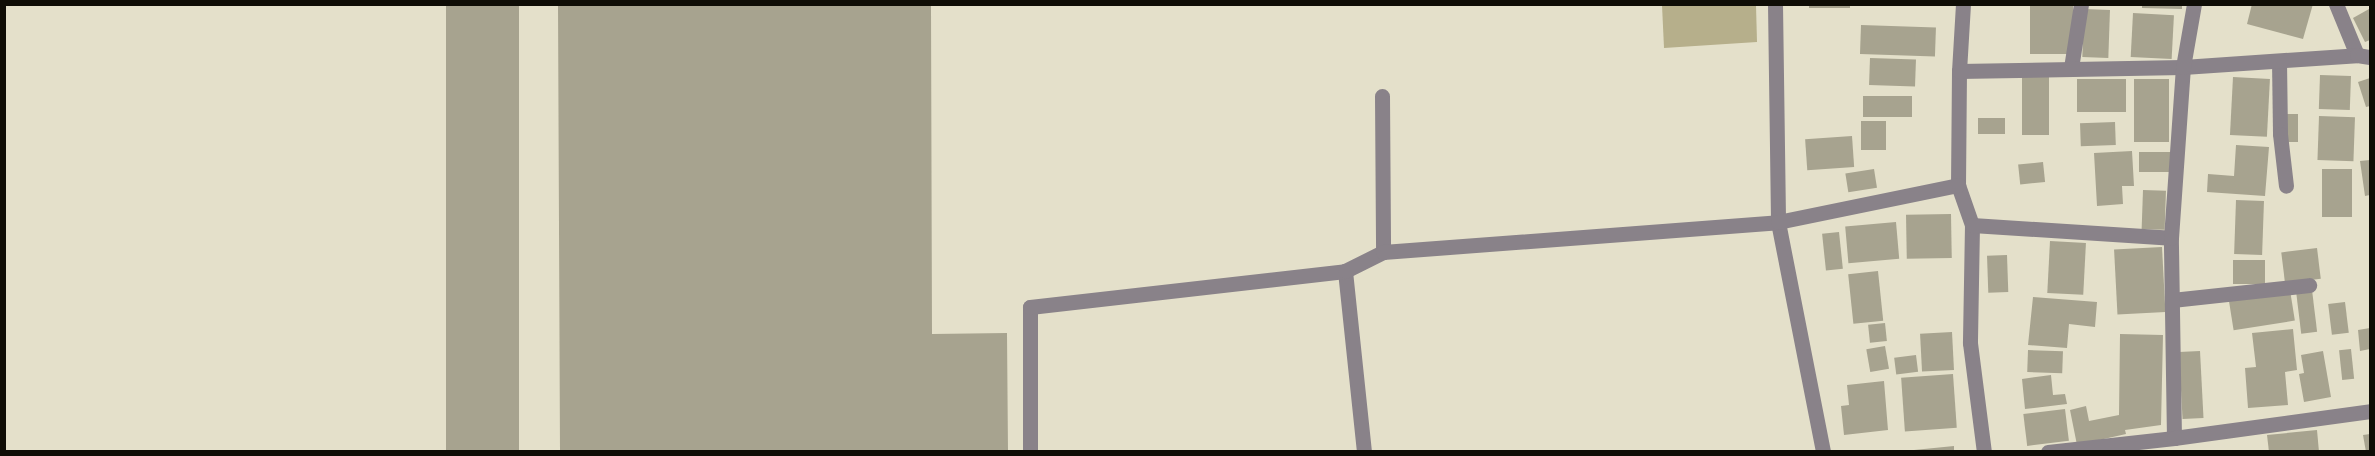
<!DOCTYPE html>
<style>
body{margin:0}
#map{position:relative;width:2375px;height:456px;overflow:hidden;background:#e4e0ca;font-family:Ubuntu,sans-serif}
div>[style]{position:absolute}
.green>*{inset:0;background:#b6af8b}
.building>*{inset:0;background:#a7a38f;transform-origin:0 0}
.minor>*{height:15px;margin:-7.5px;padding:0 7.5px;transform-origin:7.5px;border-radius:7.5px;background:#898289}
span{translate:-50% -50%;white-space:nowrap;text-align:center;line-height:1.15;-webkit-text-stroke:4.5px #e4e0ca;paint-order:stroke}
.frame{position:absolute;inset:0;border:6px solid #0f0d06;pointer-events:none}
</style>
<div id="map">
<div class="green">
<div style="clip-path:polygon(1662px 5px,1756px 5px,1757px 42px,1664px 48px)"></div>
</div>
<div class="building">
<div style="left:446px;top:4px;width:73px;height:448px"></div>
<div style="clip-path:polygon(558px 4px,931px 4px,932px 334px,1007px 333px,1008px 452px,560px 452px)"></div>
<div style="left:1809px;top:4px;width:41px;height:4px"></div>
<div style="left:2030px;top:4px;width:43px;height:50px"></div>
<div style="clip-path:polygon(2142px 4px,2182px 4px,2182px 9px,2142px 8px)"></div>
<div style="clip-path:polygon(2252px 4px,2313px 4px,2303px 39px,2247px 24px)"></div>
<div style="left:2084px;top:9px;width:26px;height:48px;rotate:2deg"></div>
<div style="clip-path:polygon(2369px 9px,2370px 40px,2365px 42px,2353px 18px)"></div>
<div style="left:2133px;top:13px;width:41px;height:44px;rotate:3deg"></div>
<div style="left:1861px;top:25px;width:75px;height:29px;rotate:2deg"></div>
<div style="left:1870px;top:58px;width:46px;height:27px;rotate:2deg"></div>
<div style="left:2320px;top:75px;width:31px;height:34px;rotate:2deg"></div>
<div style="left:2022px;top:77px;width:27px;height:58px"></div>
<div style="left:2233px;top:77px;width:37px;height:58px;rotate:3deg"></div>
<div style="clip-path:polygon(2370px 78px,2370px 106px,2366px 107px,2358px 82px)"></div>
<div style="left:2126px;top:79px;width:33px;height:49px;rotate:90deg"></div>
<div style="left:2169px;top:79px;width:63px;height:35px;rotate:90deg"></div>
<div style="left:1912px;top:96px;width:21px;height:49px;rotate:90deg"></div>
<div style="left:2286px;top:114px;width:12px;height:28px"></div>
<div style="left:2319px;top:116px;width:36px;height:44px;rotate:2deg"></div>
<div style="left:1978px;top:118px;width:27px;height:16px"></div>
<div style="left:1886px;top:121px;width:29px;height:25px;rotate:90deg"></div>
<div style="left:2115px;top:122px;width:23px;height:35px;rotate:88deg"></div>
<div style="left:1852px;top:136px;width:31px;height:47px;rotate:86deg"></div>
<div style="clip-path:polygon(2236px 145px,2269px 147px,2265px 196px,2207px 192px,2208px 174px,2234px 176px)"></div>
<div style="clip-path:polygon(2132px 151px,2134px 186px,2122px 186px,2123px 204px,2097px 206px,2094px 153px)"></div>
<div style="left:2171px;top:152px;width:20px;height:32px;rotate:90deg"></div>
<div style="clip-path:polygon(2370px 160px,2370px 195px,2365px 196px,2360px 161px)"></div>
<div style="left:2043px;top:162px;width:20px;height:25px;rotate:84deg"></div>
<div style="left:1874px;top:169px;width:19px;height:29px;rotate:81deg"></div>
<div style="left:2322px;top:169px;width:30px;height:48px"></div>
<div style="left:2143px;top:190px;width:23px;height:39px;rotate:2deg"></div>
<div style="left:2236px;top:200px;width:28px;height:54px;rotate:2deg"></div>
<div style="left:1951px;top:214px;width:44px;height:45px;rotate:89deg"></div>
<div style="left:1896px;top:222px;width:37px;height:51px;rotate:85deg"></div>
<div style="left:1839px;top:232px;width:37px;height:17px;rotate:84deg"></div>
<div style="left:2050px;top:241px;width:36px;height:52px;rotate:3deg"></div>
<div style="left:2162px;top:247px;width:65px;height:48px;rotate:87deg"></div>
<div style="left:2317px;top:248px;width:31px;height:36px;rotate:83deg"></div>
<div style="left:2007px;top:255px;width:37px;height:20px;rotate:88deg"></div>
<div style="left:2233px;top:260px;width:32px;height:24px"></div>
<div style="left:1878px;top:271px;width:50px;height:30px;rotate:84deg"></div>
<div style="left:2290px;top:290px;width:31px;height:62px;rotate:81deg"></div>
<div style="left:2312px;top:290px;width:42px;height:16px;rotate:83deg"></div>
<div style="clip-path:polygon(2033px 297px,2097px 302px,2095px 327px,2069px 324px,2067px 348px,2028px 345px)"></div>
<div style="left:2345px;top:302px;width:31px;height:17px;rotate:83deg"></div>
<div style="left:1885px;top:323px;width:18px;height:17px;rotate:84deg"></div>
<div style="clip-path:polygon(2370px 328px,2370px 349px,2360px 351px,2358px 330px)"></div>
<div style="clip-path:polygon(2293px 329px,2297px 370px,2285px 372px,2288px 405px,2248px 408px,2245px 368px,2256px 367px,2252px 333px)"></div>
<div style="left:1952px;top:332px;width:38px;height:32px;rotate:87deg"></div>
<div style="clip-path:polygon(2120px 334px,2163px 335px,2161px 425px,2125px 430px,2126px 434px,2077px 445px,2070px 410px,2086px 406px,2089px 421px,2119px 415px)"></div>
<div style="left:1885px;top:346px;width:23px;height:19px;rotate:80deg"></div>
<div style="left:2351px;top:349px;width:30px;height:12px;rotate:84deg"></div>
<div style="left:2028px;top:350px;width:35px;height:22px;rotate:2deg"></div>
<div style="left:2200px;top:351px;width:67px;height:21px;rotate:87deg"></div>
<div style="clip-path:polygon(2323px 351px,2331px 397px,2304px 402px,2299px 374px,2304px 373px,2301px 355px)"></div>
<div style="left:1916px;top:355px;width:17px;height:22px;rotate:83deg"></div>
<div style="left:1953px;top:374px;width:54px;height:52px;rotate:86deg"></div>
<div style="clip-path:polygon(2051px 375px,2053px 395px,2065px 394px,2067px 404px,2025px 409px,2022px 379px)"></div>
<div style="clip-path:polygon(1884px 381px,1888px 430px,1844px 435px,1841px 406px,1849px 405px,1847px 385px)"></div>
<div style="left:2065px;top:409px;width:32px;height:42px;rotate:83deg"></div>
<div style="clip-path:polygon(2317px 430px,2319px 452px,2269px 452px,2267px 435px)"></div>
<div style="clip-path:polygon(2370px 434px,2370px 452px,2366px 452px,2363px 435px)"></div>
<div style="clip-path:polygon(1954px 446px,1954px 452px,1914px 452px,1914px 450px)"></div>
</div>
<div class="minor">
<div style="left:1775px;top:4px;width:218px;rotate:89.2deg"></div>
<div style="left:1778px;top:222px;width:234px;rotate:78.9deg"></div>
<div style="left:1963px;top:4px;width:67px;rotate:93.4deg"></div>
<div style="left:1959px;top:71px;width:114px;rotate:90.5deg"></div>
<div style="left:1958px;top:185px;width:42px;rotate:70.7deg"></div>
<div style="left:1972px;top:225px;width:118px;rotate:91deg"></div>
<div style="left:1970px;top:343px;width:110px;rotate:82.7deg"></div>
<div style="left:2336px;top:4px;width:55px;rotate:67.6deg"></div>
<div style="left:2279px;top:61px;width:73px;rotate:89.2deg"></div>
<div style="left:2280px;top:134px;width:52px;rotate:83.4deg"></div>
<div style="left:2071px;top:68px;width:65px;rotate:-81.1deg"></div>
<div style="left:1959px;top:71px;width:224px;rotate:-1deg"></div>
<div style="left:2183px;top:67px;width:174px;rotate:-3.9deg"></div>
<div style="left:2357px;top:55px;width:13px;rotate:9deg"></div>
<div style="left:1382px;top:96px;width:156px;rotate:89.6deg"></div>
<div style="left:1972px;top:225px;width:199px;rotate:3.7deg"></div>
<div style="left:1345px;top:271px;width:182px;rotate:84deg"></div>
<div style="left:2172px;top:300px;width:138px;rotate:-6.2deg"></div>
<div style="left:2174px;top:438px;width:200px;rotate:-90.9deg"></div>
<div style="left:2171px;top:238px;width:171px;rotate:-86deg"></div>
<div style="left:2183px;top:67px;width:64px;rotate:-80.1deg"></div>
<div style="left:1030px;top:452px;width:145px;rotate:-90deg"></div>
<div style="left:1030px;top:307px;width:317px;rotate:-6.5deg"></div>
<div style="left:1345px;top:271px;width:42px;rotate:-26.6deg"></div>
<div style="left:1383px;top:252px;width:396px;rotate:-4.3deg"></div>
<div style="left:1778px;top:222px;width:184px;rotate:-11.6deg"></div>
<div style="left:2048px;top:452px;width:127px;rotate:-6.3deg"></div>
<div style="left:2174px;top:438px;width:198px;rotate:-7.8deg"></div>
</div>
<div class="frame"></div>
</div>
